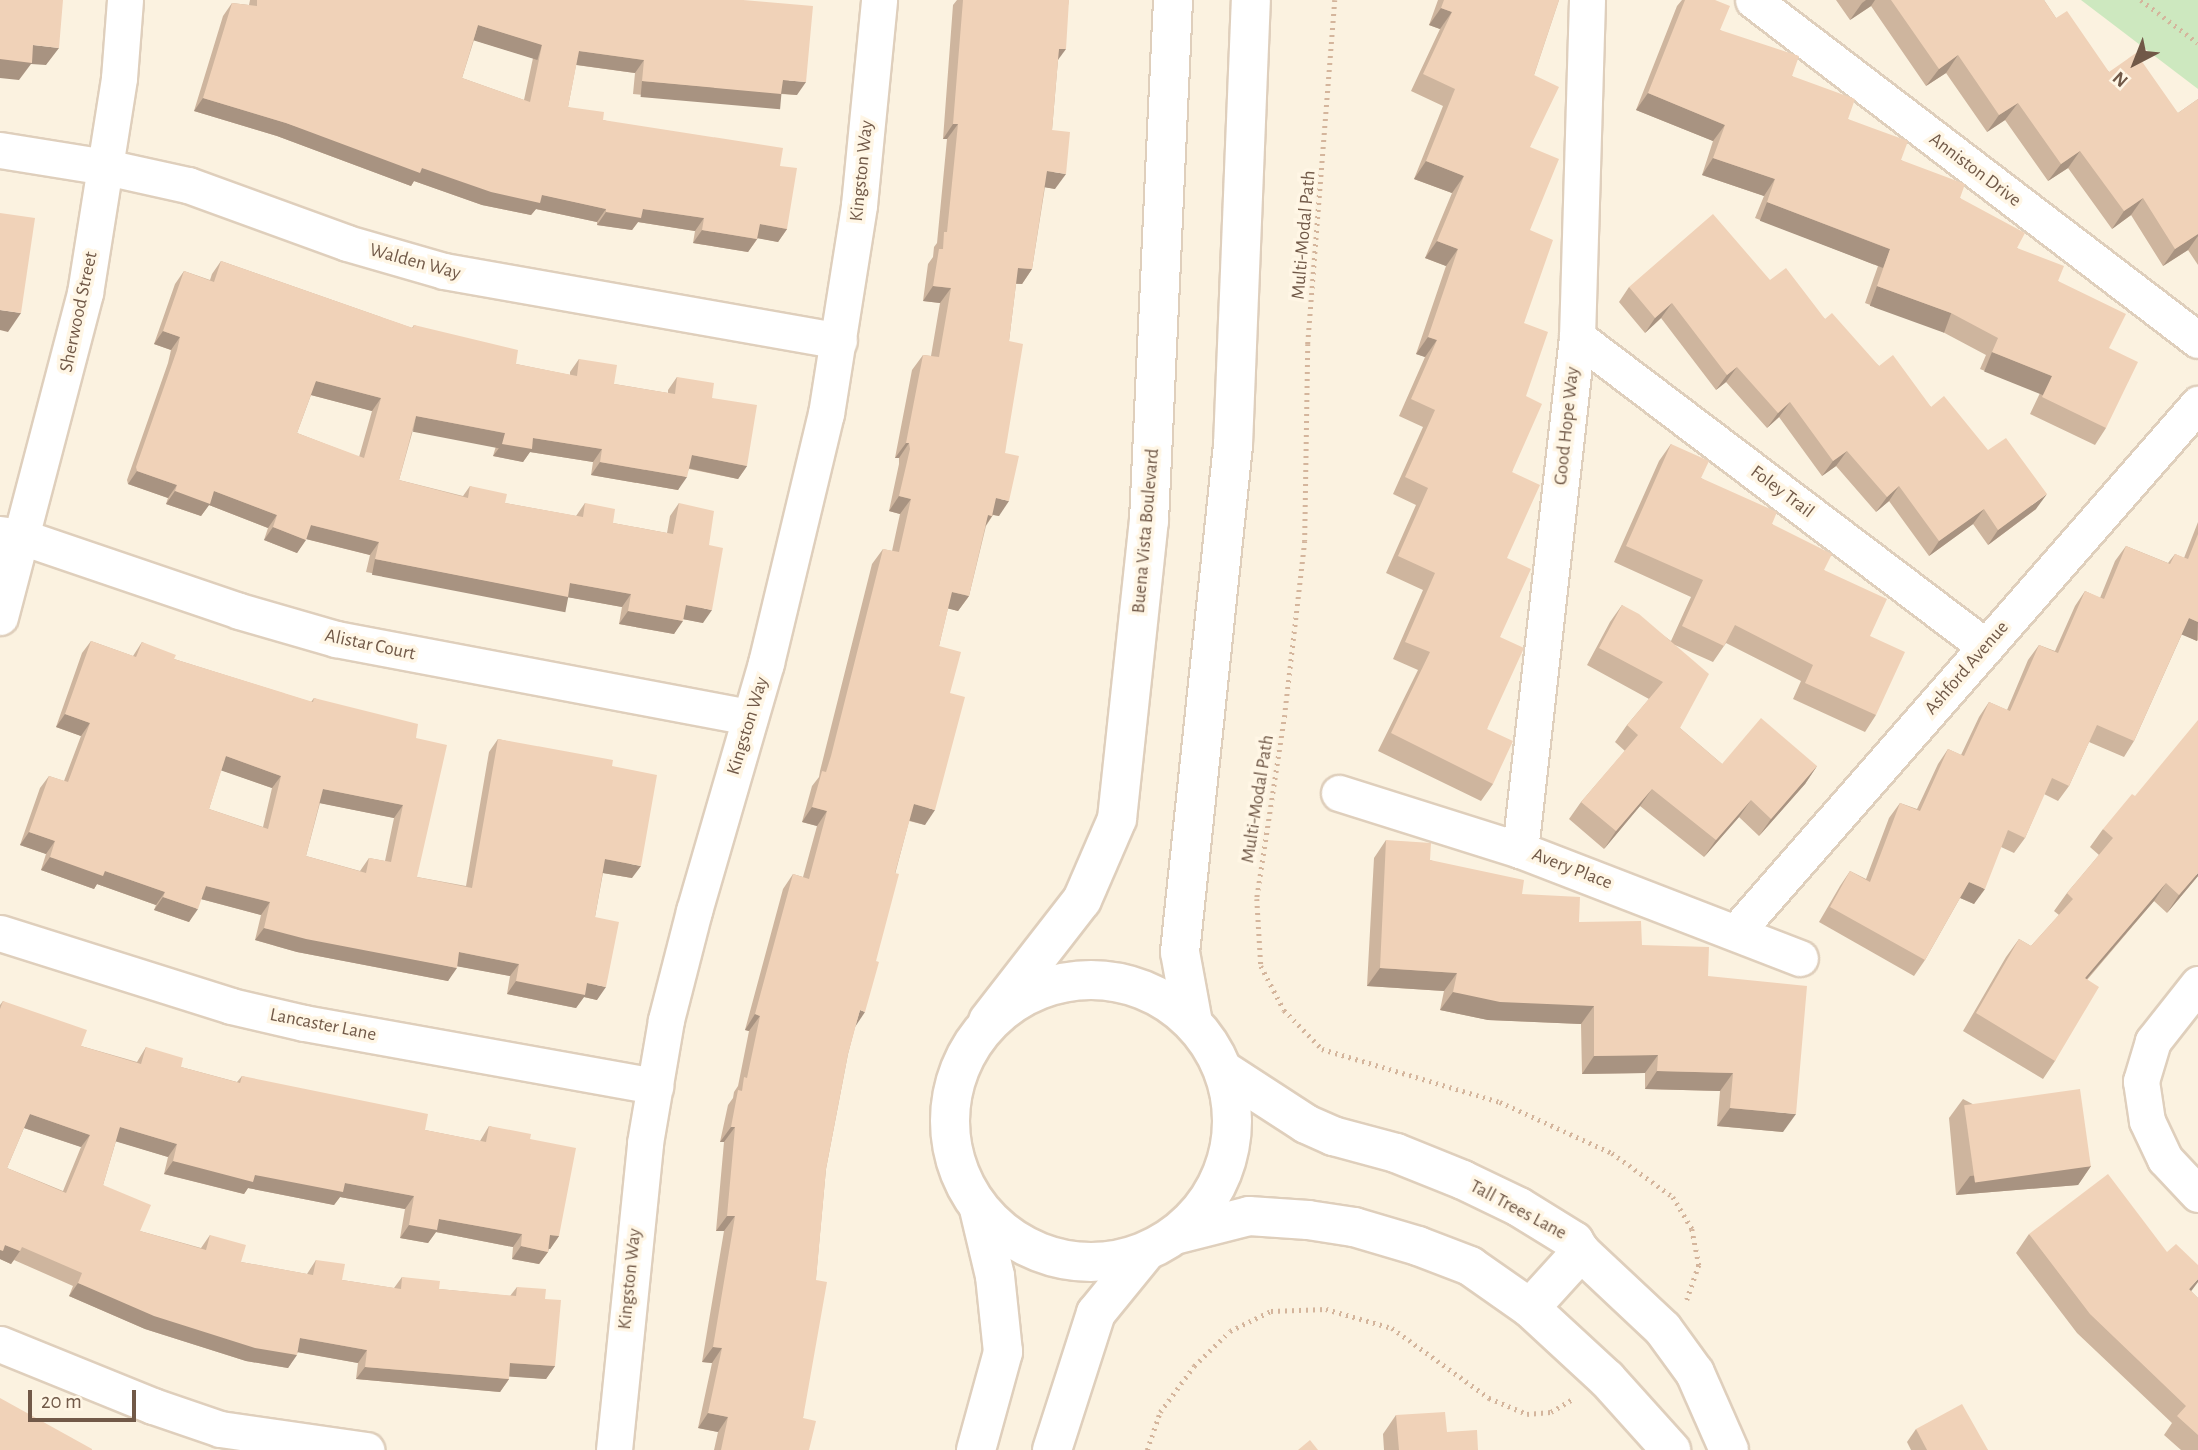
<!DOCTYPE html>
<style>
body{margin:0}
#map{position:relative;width:2198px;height:1450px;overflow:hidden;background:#fbf2e0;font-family:"Alegreya Sans",sans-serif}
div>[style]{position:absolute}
.green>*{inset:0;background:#cde8bf}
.path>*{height:4.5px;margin-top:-2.25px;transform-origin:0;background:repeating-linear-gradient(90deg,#d4b59c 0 2px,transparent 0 7px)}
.roads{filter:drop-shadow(2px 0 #dfcfbc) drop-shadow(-2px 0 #dfcfbc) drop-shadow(0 2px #dfcfbc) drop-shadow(0 -2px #dfcfbc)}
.minor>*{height:35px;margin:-17.5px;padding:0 17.5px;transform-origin:17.5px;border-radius:17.5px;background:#fff}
.tertiary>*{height:38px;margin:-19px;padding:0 19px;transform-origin:19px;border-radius:19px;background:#fff}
.secondary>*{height:38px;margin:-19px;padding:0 19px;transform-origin:19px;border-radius:19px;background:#fff}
.secondary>.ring{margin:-19px;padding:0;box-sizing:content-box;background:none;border:38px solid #fff;border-radius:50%}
.wall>*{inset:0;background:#ceb59e}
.shaded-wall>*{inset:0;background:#a89381;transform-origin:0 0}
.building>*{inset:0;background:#f0d2b8;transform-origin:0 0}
span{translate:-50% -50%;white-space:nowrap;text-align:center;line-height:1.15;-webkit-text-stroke:7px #fff6e5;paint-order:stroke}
.street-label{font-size:19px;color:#715948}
.north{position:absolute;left:2100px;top:28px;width:70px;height:70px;-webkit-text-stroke:5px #fff6e5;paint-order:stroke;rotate:222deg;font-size:19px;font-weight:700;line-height:28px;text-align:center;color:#715948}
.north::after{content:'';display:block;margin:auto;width:24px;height:32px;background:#715948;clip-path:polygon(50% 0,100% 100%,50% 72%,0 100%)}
.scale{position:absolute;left:28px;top:1390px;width:108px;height:32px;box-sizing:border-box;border:4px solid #715948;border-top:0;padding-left:9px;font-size:21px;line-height:24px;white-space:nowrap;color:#715948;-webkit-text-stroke:5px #fff6e5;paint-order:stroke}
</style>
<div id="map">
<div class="green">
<div style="clip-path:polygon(2081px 0,2198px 0,2198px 89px)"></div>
</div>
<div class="path">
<div style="left:1335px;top:0;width:345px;rotate:94.5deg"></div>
<div style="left:1308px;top:344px;width:197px;rotate:90.9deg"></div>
<div style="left:1305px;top:541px;width:175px;rotate:96.6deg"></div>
<div style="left:1285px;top:715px;width:186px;rotate:98.7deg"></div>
<div style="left:1257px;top:899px;width:67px;rotate:86.6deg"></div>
<div style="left:1261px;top:966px;width:50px;rotate:62.4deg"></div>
<div style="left:1284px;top:1010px;width:54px;rotate:45.7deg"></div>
<div style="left:1322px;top:1049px;width:186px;rotate:16.6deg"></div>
<div style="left:1500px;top:1102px;width:123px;rotate:24.5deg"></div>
<div style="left:1612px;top:1153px;width:75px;rotate:35.8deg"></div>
<div style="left:1673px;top:1197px;width:37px;rotate:59deg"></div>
<div style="left:1692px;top:1229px;width:37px;rotate:79deg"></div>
<div style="left:1699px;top:1265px;width:37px;rotate:109deg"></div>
<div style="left:2141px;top:0;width:71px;rotate:37deg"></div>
<div style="left:1147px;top:1450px;width:40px;rotate:-71.1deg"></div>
<div style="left:1160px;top:1412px;width:57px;rotate:-53.5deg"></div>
<div style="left:1194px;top:1366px;width:50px;rotate:-44.2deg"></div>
<div style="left:1230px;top:1331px;width:46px;rotate:-26deg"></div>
<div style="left:1271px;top:1311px;width:55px;rotate:-2.1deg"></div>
<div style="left:1326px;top:1309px;width:69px;rotate:16.1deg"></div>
<div style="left:1392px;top:1328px;width:120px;rotate:35.8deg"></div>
<div style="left:1489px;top:1398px;width:41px;rotate:22.8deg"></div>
<div style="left:1527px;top:1414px;width:24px;rotate:-5deg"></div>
<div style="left:1551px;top:1412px;width:26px;rotate:-31deg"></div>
</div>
<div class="roads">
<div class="minor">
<div style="left:1753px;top:0;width:560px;rotate:37.38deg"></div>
<div style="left:0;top:150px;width:107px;rotate:9.1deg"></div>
<div style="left:106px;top:167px;width:84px;rotate:12.4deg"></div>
<div style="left:188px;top:185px;width:169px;rotate:20deg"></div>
<div style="left:347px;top:243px;width:101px;rotate:16.1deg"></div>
<div style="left:444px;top:271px;width:401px;rotate:10deg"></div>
<div style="left:1577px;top:337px;width:513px;rotate:37.16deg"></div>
<div style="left:0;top:534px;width:22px;rotate:8deg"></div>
<div style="left:22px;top:537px;width:229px;rotate:18.8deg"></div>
<div style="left:239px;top:611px;width:101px;rotate:16.1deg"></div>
<div style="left:336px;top:639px;width:421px;rotate:10.7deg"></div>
<div style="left:0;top:617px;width:335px;rotate:-75.3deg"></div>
<div style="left:85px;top:293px;width:218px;rotate:-81deg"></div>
<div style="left:119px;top:78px;width:78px;rotate:-85.6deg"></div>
<div style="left:1339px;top:793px;width:190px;rotate:17.5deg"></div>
<div style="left:1520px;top:850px;width:300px;rotate:21.1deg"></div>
<div style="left:1520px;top:850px;width:516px;rotate:-83.66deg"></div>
<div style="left:1577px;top:337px;width:337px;rotate:-88.3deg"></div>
<div style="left:1736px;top:932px;width:702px;rotate:-48.81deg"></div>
<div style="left:0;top:933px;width:242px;rotate:17.5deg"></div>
<div style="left:231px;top:1006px;width:75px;rotate:13.1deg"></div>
<div style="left:304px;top:1023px;width:357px;rotate:10.2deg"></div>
<div style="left:2198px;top:984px;width:73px;rotate:128.3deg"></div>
<div style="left:2153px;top:1041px;width:42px;rotate:106.7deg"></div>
<div style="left:2141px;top:1081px;width:40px;rotate:81.5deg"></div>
<div style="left:2147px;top:1121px;width:42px;rotate:64.7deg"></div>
<div style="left:2165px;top:1159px;width:48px;rotate:46.7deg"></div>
<div style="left:0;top:1344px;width:165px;rotate:22.1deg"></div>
<div style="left:153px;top:1406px;width:71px;rotate:18.9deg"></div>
<div style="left:220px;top:1429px;width:148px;rotate:8.2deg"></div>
<div style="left:614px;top:1450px;width:309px;rotate:-84.2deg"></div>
<div style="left:645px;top:1143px;width:125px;rotate:-80.3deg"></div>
<div style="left:666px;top:1020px;width:113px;rotate:-75.6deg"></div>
<div style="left:694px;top:911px;width:258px;rotate:-73.8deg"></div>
<div style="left:766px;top:663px;width:256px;rotate:-76.5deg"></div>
<div style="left:826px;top:414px;width:212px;rotate:-81deg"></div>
<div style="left:859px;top:205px;width:206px;rotate:-84.4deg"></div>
</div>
<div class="tertiary">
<div style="left:1223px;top:1070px;width:99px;rotate:33deg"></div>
<div style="left:1306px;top:1124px;width:30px;rotate:24deg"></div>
<div style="left:1333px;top:1136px;width:65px;rotate:15.1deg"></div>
<div style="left:1396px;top:1153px;width:72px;rotate:21.9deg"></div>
<div style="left:1463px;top:1180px;width:62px;rotate:25.7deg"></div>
<div style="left:1519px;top:1207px;width:65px;rotate:31.7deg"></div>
<div style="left:1574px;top:1241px;width:13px;rotate:58deg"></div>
<div style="left:1581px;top:1252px;width:112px;rotate:43.2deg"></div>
<div style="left:1663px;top:1329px;width:54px;rotate:54deg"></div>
<div style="left:1695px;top:1373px;width:84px;rotate:66.2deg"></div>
<div style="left:1178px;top:1234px;width:73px;rotate:-14.2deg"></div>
<div style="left:1249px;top:1216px;width:59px;rotate:3.9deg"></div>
<div style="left:1308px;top:1220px;width:47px;rotate:8.7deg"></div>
<div style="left:1354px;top:1227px;width:67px;rotate:16.5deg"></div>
<div style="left:1418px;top:1246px;width:56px;rotate:21deg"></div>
<div style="left:1470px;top:1266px;width:73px;rotate:35deg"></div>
<div style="left:1530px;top:1308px;width:105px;rotate:42.7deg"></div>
<div style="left:1607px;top:1379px;width:96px;rotate:48deg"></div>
<div style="left:1530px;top:1308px;width:76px;rotate:-47.7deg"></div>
</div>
<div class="secondary">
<div class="ring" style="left:950px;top:980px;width:244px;height:244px"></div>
<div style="left:988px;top:1021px;width:153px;rotate:-52.2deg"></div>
<div style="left:1082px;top:900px;width:88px;rotate:-66.6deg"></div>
<div style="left:1117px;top:819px;width:300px;rotate:-83.9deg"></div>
<div style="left:1149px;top:521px;width:522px;rotate:-87.36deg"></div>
<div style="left:1193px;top:1023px;width:72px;rotate:-100.4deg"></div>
<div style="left:1180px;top:952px;width:510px;rotate:-84.03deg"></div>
<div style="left:1233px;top:445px;width:445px;rotate:-87.7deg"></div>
<div style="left:976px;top:1450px;width:102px;rotate:-74.6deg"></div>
<div style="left:1003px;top:1352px;width:76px;rotate:-96deg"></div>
<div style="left:995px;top:1276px;width:69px;rotate:-103.4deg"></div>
<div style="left:1052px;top:1450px;width:144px;rotate:-72.2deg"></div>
<div style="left:1096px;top:1313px;width:77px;rotate:-50.8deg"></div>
</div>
</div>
<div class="wall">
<div style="clip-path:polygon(evenodd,250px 0,743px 0,797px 95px,781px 94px,772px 107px,633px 94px,635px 73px,576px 65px,568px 107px,603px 120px,780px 166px,787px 229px,778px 242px,758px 238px,748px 252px,693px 243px,695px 231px,638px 222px,632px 230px,597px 225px,597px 222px,536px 209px,531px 215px,482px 205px,414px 181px,411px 186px,277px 136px,194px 111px,223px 16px,232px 3px,249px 5px,250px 0,474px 40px,533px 58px,524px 100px,462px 78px,474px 40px)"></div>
<div style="clip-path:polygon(957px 0,1069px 0,1058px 60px,1052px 130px,1055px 189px,1045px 187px,1032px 269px,1022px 284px,1016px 284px,1009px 341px,1005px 453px,999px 516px,993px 515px,986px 526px,969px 596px,958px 611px,948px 608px,939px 646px,950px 693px,925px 825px,909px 821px,848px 1054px,826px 1169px,803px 1418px,809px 1450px,714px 1450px,718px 1432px,698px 1428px,712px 1363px,702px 1362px,724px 1231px,716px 1231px,724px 1142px,720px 1142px,728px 1105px,733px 1098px,734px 1092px,738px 1086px,749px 1031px,745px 1030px,783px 889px,793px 874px,803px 877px,817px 826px,802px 822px,812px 786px,819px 777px,820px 771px,872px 564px,883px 549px,892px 551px,900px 514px,889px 511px,899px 464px,899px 458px,895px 458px,912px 370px,923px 355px,931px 356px,940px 303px,923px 301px,928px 264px,933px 257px,934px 247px,937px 243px,947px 139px,943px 139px,953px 5px)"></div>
<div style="clip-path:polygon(1438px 0,1559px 0,1534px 75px,1530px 147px,1530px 230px,1524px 323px,1526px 396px,1512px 472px,1507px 558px,1500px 637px,1487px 729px,1493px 784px,1481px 801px,1378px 751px,1418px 670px,1393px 659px,1423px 590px,1386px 573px,1416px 505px,1393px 494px,1423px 427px,1399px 416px,1425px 357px,1416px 354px,1446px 266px,1425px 258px,1452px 193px,1414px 179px,1443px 106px,1411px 91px,1440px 29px,1429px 25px)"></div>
<div style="clip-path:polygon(1682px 0,1715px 0,1720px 30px,1792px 76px,1901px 160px,1960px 198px,2017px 248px,2058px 281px,2109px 348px,2106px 428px,2095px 445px,2030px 414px,2040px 393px,1980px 369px,1986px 355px,1939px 330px,1865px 303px,1878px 266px,1755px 218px,1764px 196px,1702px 175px,1713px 141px,1636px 110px,1677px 6px)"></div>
<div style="clip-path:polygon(1836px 0,2044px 0,2056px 18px,2109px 72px,2178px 113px,2198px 99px,2198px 265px,2188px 250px,2163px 266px,2131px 215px,2112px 229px,2068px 168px,2048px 181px,2005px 120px,1987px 132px,1946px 73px,1926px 86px,1871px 6px,1850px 20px)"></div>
<div style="clip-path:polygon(evenodd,221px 261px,412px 328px,414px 325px,516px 364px,570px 375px,570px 372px,579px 359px,614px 384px,668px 393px,668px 390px,677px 377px,712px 398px,747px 466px,738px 479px,689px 469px,678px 490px,591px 475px,593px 462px,530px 452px,523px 462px,493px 456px,496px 446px,413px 430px,399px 480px,463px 496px,470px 486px,505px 503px,576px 516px,585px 503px,613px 523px,667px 533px,670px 516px,679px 503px,709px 545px,703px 623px,683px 619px,674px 634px,619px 624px,622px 607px,568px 597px,559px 610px,366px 572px,370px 555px,306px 539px,297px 553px,264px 540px,268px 528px,209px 505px,201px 516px,166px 504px,168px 498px,128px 484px,127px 480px,168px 363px,171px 350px,154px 344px,175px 284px,184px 271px,210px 280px,212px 274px,221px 261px,311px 395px,372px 411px,359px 457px,297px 433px,311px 395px)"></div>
<div style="clip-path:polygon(1770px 280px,1825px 319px,1879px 366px,1931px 407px,2036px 509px,1988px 545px,1973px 524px,1929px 556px,1889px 501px,1876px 512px,1836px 466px,1822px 476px,1779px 417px,1767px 428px,1726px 382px,1716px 390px,1661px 318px,1645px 333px,1619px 302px,1629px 287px)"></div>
<div style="clip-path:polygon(1671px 444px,1701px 478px,1772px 524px,1824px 570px,1870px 636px,1876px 715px,1865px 732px,1793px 699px,1801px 681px,1726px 643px,1713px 662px,1675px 645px,1680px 728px,1722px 764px,1817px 766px,1805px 784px,1759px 836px,1739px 817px,1704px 857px,1640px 806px,1604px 849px,1569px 819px,1581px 802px,1625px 751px,1615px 742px,1627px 725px,1649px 699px,1587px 665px,1610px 622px,1622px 605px,1671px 641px,1691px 597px,1614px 562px,1659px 461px)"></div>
<div style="clip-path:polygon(2198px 522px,2198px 640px,2197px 641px,2182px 634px,2134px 741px,2124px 757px,2089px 742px,2069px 786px,2058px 801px,2044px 794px,2025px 838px,2014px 853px,2001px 847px,1974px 904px,1960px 898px,1925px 960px,1914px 976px,1819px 922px,1840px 886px,1850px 871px,1866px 879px,1889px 818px,1900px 803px,1917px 809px,1938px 764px,1948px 749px,1961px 755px,1979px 717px,1989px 702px,2007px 710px,2028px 660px,2039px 645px,2055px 651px,2075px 606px,2085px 591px,2100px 598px,2115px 561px,2126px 546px,2168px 563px,2175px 554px,2184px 558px)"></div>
<div style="clip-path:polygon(evenodd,91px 641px,133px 656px,142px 642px,174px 659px,311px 702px,314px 698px,416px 738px,417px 877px,466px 886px,489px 752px,498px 739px,612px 766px,632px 878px,603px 873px,595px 917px,597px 1000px,584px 997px,576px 1008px,507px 994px,510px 976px,457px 966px,448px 981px,297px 952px,255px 940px,261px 915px,201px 899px,189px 922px,154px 910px,156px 905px,97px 884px,94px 889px,41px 870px,46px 854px,20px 845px,40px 788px,49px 776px,64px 781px,81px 736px,56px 727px,82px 653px,91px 641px,221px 770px,272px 788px,263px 827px,209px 809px,221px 770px,91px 641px,320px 803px,394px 818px,385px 861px,369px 858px,360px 871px,306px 856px,320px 803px)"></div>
<div style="clip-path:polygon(2103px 829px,2198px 876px,2167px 913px,2154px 901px,2087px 980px,2055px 1061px,2043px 1079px,1963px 1031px,2006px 957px,2019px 939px,2031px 946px,2059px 915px,2054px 911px,2067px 893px,2099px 855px,2090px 847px)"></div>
<div style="clip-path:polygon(1386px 840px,1430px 860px,1522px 894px,1579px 922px,1642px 945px,1708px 976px,1783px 1132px,1717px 1126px,1720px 1091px,1645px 1089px,1645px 1073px,1582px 1074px,1581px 1024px,1488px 1020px,1440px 1010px,1444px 991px,1367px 986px,1374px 858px)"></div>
<div style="clip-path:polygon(evenodd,3px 1001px,81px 1046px,137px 1062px,146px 1047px,181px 1067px,237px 1082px,242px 1076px,425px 1130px,480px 1141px,489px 1126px,530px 1139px,559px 1236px,550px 1249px,549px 1249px,548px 1252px,539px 1264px,512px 1259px,513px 1247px,436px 1232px,428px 1243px,400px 1238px,405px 1209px,340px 1197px,334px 1205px,248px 1188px,244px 1194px,164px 1174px,168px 1157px,116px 1141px,103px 1185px,140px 1231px,201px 1248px,210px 1235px,241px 1262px,307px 1274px,316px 1260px,342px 1280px,394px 1288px,402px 1277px,439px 1289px,510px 1296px,517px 1287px,545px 1299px,555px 1366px,546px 1379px,509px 1376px,509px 1379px,500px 1392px,356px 1379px,358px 1363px,298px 1352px,288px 1368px,246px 1361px,145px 1329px,69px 1296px,73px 1286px,14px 1260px,11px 1264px,0 1259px,0 1005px,3px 1001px,24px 1128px,81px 1147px,63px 1191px,7px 1168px,24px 1128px)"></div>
<div style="clip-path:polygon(1963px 1099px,2091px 1166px,2078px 1185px,1956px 1195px,1949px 1118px)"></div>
<div style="clip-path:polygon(2029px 1234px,2191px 1291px,2198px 1298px,2198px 1450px,2181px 1450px,2164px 1435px,2172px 1423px,2077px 1333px,2016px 1253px)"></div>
<div style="clip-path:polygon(1396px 1415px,1447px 1432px,1478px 1450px,1384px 1450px,1383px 1434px)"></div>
<div style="clip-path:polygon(1916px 1429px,1988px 1450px,1911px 1450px,1907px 1442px)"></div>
</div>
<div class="shaded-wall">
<div style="clip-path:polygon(1866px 0,1875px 0,1871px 6px,1850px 20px,1862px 3px)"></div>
<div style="clip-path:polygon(1441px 8px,1452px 12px,1440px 29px,1429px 25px)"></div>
<div style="left:478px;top:25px;width:67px;height:16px;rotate:17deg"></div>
<div style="clip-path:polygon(33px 45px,59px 48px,46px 65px,31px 64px,19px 80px,0 78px,0 59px)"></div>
<div style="clip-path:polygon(1059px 49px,1066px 49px,1055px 64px)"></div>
<div style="clip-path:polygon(579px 51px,644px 60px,635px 73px,570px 64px)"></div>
<div style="clip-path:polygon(1958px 55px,1946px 73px,1926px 86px,1939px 69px)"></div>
<div style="clip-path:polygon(783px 80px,806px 82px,797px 95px,774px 93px)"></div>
<div style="left:642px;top:81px;width:140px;height:16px;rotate:5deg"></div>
<div style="clip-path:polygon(1648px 93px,1725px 125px,1713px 141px,1636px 110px)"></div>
<div style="clip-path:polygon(203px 98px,286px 123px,422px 168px,606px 209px,597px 222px,536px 209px,531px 215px,482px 205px,414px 181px,411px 186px,277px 136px,194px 111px)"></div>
<div style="clip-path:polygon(2018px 103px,2005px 120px,1987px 132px,1999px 115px)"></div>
<div style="clip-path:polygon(953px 124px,958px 124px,947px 139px,943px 139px)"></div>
<div style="clip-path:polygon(2080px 151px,2068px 168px,2048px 181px,2061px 164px)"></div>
<div style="clip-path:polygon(1713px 158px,1775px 179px,1764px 196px,1702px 175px)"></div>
<div style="clip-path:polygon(1426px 161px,1464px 176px,1452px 193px,1414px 179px)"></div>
<div style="clip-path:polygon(1047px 171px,1066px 174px,1055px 189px,1037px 186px)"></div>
<div style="clip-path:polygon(2143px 198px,2131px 215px,2112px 229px,2124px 211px)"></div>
<div style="left:1767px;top:202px;width:132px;height:20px;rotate:21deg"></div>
<div style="clip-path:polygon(643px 209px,704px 218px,695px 231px,638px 222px,632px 230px,597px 225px,606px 212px)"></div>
<div style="clip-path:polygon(760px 224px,787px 229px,778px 242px,751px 237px)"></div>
<div style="clip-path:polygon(702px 230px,757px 239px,748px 252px,693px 243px)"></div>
<div style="clip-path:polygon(2198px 234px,2198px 236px,2188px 250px,2163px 266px,2175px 249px)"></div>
<div style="clip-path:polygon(1437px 241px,1458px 249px,1446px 266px,1425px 258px)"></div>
<div style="clip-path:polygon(1018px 268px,1032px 269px,1022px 284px,1008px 283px)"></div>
<div style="clip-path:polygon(933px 286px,951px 288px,940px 303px,923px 301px)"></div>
<div style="left:1877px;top:286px;width:79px;height:21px;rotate:20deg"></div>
<div style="clip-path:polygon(1672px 303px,1661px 318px,1645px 333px,1655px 318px)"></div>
<div style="clip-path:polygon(0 310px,21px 313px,8px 332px,0 330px)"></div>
<div style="clip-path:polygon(163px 331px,180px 337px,171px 350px,154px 344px)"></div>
<div style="clip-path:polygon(1428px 337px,1437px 340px,1425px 357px,1416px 354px)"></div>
<div style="left:1992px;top:352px;width:65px;height:21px;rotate:22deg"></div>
<div style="clip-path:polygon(1737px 367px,1726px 382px,1716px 390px,1727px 375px)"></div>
<div style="clip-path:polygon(316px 381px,381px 398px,372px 411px,307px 394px)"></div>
<div style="clip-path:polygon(1790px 402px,1779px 417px,1767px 428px,1778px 413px)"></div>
<div style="left:416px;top:416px;width:91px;height:16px;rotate:11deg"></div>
<div style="clip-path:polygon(533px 438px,602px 449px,593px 462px,530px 452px,523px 462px,493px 456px,502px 444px)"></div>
<div style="clip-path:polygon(906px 443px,909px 443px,899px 458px,895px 458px)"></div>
<div style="clip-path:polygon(1847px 451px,1836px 466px,1822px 476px,1833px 461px)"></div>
<div style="clip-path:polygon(692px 455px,747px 466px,738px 479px,683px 467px)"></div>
<div style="clip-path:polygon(600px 462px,687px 477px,678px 490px,591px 475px)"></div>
<div style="clip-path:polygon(137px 471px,177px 485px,168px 498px,128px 484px)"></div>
<div style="clip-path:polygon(1899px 486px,1889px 501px,1876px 512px,1887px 497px)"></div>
<div style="clip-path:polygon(175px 491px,214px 491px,277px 515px,268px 528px,209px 505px,201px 516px,166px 504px)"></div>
<div style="clip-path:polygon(2047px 494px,2036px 509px,1988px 545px,1998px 530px)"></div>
<div style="clip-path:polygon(899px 496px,911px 499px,900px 514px,889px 511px)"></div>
<div style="clip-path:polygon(996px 498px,1009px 501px,999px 516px,985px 513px)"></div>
<div style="clip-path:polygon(1984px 509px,1973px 524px,1929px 556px,1939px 541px)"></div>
<div style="clip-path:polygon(988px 515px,992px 516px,982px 531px)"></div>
<div style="clip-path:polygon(311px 525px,379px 542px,370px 555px,302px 538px)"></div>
<div style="clip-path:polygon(273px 527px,306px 540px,297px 553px,264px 540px)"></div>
<div style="left:375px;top:559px;width:197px;height:16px;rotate:11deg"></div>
<div style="clip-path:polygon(570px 583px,631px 594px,622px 607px,561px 596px)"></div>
<div style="clip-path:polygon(952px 592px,969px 596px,958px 611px,942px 607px)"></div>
<div style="clip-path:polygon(686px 605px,712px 610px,703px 623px,677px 618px)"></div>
<div style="clip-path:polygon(628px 611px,683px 621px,674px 634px,619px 624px)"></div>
<div style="clip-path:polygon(2189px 618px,2198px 622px,2197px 641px,2178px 633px)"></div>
<div style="clip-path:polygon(65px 714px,90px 723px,81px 736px,56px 727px)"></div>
<div style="clip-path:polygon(226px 756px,281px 776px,272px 788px,217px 769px)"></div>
<div style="clip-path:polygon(1817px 766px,1805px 784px,1759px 836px,1771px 819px)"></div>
<div style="clip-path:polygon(323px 789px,403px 805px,394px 818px,314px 802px)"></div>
<div style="clip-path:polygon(1652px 789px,1640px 806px,1604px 849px,1616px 831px)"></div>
<div style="clip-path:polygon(1751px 800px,1739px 817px,1704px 857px,1716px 840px)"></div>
<div style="clip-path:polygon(914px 804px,935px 810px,925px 825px,904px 819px)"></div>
<div style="clip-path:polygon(812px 807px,827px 811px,817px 826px,802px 822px)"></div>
<div style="clip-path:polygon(29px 832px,55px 841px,46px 854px,20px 845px)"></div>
<div style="clip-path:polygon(50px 857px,105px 871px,165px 892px,156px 905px,97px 884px,94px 889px,41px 870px)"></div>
<div style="clip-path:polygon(605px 859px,641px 866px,632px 878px,597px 872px)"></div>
<div style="clip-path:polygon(2198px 873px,2198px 876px,2167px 913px,2179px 895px)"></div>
<div style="clip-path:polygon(1969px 882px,1985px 889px,1974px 904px,1958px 897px)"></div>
<div style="clip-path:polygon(2166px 883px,2154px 901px,2072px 996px,2085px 978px)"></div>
<div style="clip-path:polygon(206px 886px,270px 902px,261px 915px,197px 898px)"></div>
<div style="clip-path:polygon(163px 897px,198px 909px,189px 922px,154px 910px)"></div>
<div style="clip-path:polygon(264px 928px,457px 968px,448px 981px,297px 952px,255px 940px)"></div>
<div style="clip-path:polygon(459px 952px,519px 964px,510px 976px,450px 965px)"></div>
<div style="clip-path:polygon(1380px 968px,1457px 973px,1444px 991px,1367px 986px)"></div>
<div style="clip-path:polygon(516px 981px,587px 983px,606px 987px,597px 1000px,584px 997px,576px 1008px,507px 994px)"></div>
<div style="clip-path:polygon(1453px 992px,1594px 1006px,1581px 1024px,1488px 1020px,1440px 1010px)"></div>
<div style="clip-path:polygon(860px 1010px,865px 1012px,855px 1027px)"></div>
<div style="clip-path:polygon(755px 1014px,760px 1016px,749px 1031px,745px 1030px)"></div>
<div style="clip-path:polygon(1658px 1055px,1645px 1073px,1582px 1074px,1594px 1056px)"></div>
<div style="clip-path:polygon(1657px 1071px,1733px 1073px,1720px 1091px,1645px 1089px)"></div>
<div style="clip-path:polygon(1730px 1108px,1796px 1114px,1783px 1132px,1717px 1126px)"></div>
<div style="clip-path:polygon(30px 1114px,90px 1135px,81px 1147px,21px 1127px)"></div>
<div style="clip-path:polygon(120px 1127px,177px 1144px,168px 1157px,111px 1140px)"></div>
<div style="clip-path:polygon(731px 1127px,735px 1127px,724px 1142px,720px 1142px)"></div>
<div style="clip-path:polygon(173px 1161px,255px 1175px,345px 1183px,414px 1196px,405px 1209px,340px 1197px,334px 1205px,248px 1188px,244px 1194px,164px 1174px)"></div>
<div style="clip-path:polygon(2091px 1166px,2078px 1185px,1956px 1195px,1970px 1176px)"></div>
<div style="clip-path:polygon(727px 1216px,735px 1216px,724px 1231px,716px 1231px)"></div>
<div style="clip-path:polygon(439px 1219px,522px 1234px,513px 1247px,436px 1232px,428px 1243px,400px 1238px,409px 1225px)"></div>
<div style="clip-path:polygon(550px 1235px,559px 1236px,550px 1249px,541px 1247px)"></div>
<div style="clip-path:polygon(5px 1245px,20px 1251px,11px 1264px,0 1259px,0 1250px)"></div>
<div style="clip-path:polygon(521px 1246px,548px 1252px,539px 1264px,512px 1259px)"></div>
<div style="clip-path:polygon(2198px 1279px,2198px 1282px,2192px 1290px,2176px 1308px,2189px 1289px)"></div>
<div style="clip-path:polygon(78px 1283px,297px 1355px,288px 1368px,246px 1361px,145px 1329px,69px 1296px)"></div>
<div style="clip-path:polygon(300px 1338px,367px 1350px,358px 1363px,291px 1351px)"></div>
<div style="clip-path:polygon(713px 1347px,722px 1348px,712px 1363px,702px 1362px)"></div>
<div style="clip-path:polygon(510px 1363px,555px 1366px,546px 1379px,501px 1376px)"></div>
<div style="clip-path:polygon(365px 1367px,509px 1379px,500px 1392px,356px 1379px)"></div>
<div style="clip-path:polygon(708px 1413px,728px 1417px,718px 1432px,698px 1428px)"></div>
</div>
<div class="building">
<div style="clip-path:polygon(0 0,63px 0,59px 48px,33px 45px,32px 63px,0 59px)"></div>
<div style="clip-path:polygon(evenodd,257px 0,743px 0,813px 6px,806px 82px,783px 80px,781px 94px,642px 81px,644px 60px,579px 51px,568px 107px,604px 112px,603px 120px,783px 148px,780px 166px,797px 168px,787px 229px,760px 224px,757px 239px,702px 230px,704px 218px,643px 209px,641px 218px,606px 212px,606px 209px,542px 195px,540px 203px,491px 192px,422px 168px,420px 173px,286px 123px,203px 98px,232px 3px,257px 6px,257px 0,478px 25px,542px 45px,530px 102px,462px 78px,478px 25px)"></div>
<div style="clip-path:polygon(963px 0,1069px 0,1066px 49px,1059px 49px,1052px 130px,1070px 132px,1066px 174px,1047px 171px,1032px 269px,1018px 268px,1009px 341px,1023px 344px,1005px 453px,1019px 456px,1009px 501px,996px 498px,992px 516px,988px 515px,969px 596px,952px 592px,939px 646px,961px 652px,950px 693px,965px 697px,935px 810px,914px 804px,895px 873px,899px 874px,876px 961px,879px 962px,865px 1012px,860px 1010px,848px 1054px,826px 1169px,816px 1280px,827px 1282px,803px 1418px,816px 1421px,809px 1450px,721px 1450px,728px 1417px,708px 1413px,722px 1348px,713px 1347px,735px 1216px,727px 1216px,735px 1127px,731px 1127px,738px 1090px,742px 1091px,744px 1077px,747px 1078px,760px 1016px,755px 1014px,793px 874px,809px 879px,827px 811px,812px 807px,822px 771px,826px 772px,831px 756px,883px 549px,899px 552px,911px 499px,899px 496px,910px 449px,909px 443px,906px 443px,923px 355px,939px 357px,951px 288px,933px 286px,939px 249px,943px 249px,944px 232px,947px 232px,958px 124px,953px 124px)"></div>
<div style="clip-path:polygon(1444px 0,1559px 0,1534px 75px,1559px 87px,1530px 147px,1559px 159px,1530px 230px,1553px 240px,1524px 323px,1548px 332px,1526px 396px,1542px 404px,1512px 472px,1540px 485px,1507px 558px,1531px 569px,1500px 637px,1524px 648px,1487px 729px,1513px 741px,1493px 784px,1391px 733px,1430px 652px,1405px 642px,1435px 573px,1398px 556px,1428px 488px,1405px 477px,1435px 410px,1411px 399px,1437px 340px,1428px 337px,1458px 249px,1437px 241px,1464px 176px,1426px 161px,1455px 89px,1423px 74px,1452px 12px,1441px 8px)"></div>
<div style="clip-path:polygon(1685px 0,1715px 0,1730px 6px,1720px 30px,1799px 56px,1792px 76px,1855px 99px,1848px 119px,1908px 141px,1901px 160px,1965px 184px,1960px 198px,2025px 233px,2017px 248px,2064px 266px,2058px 281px,2126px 314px,2109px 348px,2138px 362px,2106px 428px,2042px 397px,2052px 376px,1992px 352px,1998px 338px,1951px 313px,1877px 286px,1890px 249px,1767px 202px,1775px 179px,1713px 158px,1725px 125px,1648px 93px)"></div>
<div style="clip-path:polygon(1891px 0,2044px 0,2056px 18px,2067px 11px,2109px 72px,2136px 53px,2178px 113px,2198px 99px,2198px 234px,2175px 249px,2143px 198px,2124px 211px,2080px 151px,2061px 164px,2018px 103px,1999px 115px,1958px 55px,1939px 69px)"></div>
<div style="clip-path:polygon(0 213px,35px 218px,21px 313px,0 310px)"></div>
<div style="clip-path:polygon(1713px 214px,1770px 280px,1786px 268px,1825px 319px,1832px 313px,1879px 366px,1893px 355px,1931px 407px,1944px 396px,1988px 450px,2006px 438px,2047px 494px,1998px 530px,1984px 509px,1939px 541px,1899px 486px,1887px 497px,1847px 451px,1833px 461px,1790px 402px,1778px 413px,1737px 367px,1727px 375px,1672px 303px,1655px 318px,1629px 287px)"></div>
<div style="clip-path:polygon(evenodd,221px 261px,413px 328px,414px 325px,518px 350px,516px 364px,577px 376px,579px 359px,617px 365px,614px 384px,675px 394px,677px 377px,714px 383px,712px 398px,757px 405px,747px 466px,692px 455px,687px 477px,600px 462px,602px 449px,533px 438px,532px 449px,502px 444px,505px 433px,416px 416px,399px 480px,468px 498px,470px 486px,507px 494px,505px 503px,583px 517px,585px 503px,615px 509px,613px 523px,673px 534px,679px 503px,714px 511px,709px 545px,723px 548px,712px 610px,686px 605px,683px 621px,628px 611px,631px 594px,570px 583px,568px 597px,375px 559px,379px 542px,311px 525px,306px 540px,273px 527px,277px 515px,214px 491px,210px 504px,175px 491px,177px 485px,137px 471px,136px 467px,177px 350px,180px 337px,163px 331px,184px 271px,214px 282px,221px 261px,316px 381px,381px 398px,364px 458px,297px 433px,316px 381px)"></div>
<div style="clip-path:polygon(1671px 444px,1709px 461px,1701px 478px,1777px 512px,1772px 524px,1832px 554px,1824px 570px,1887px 599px,1870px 636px,1905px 652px,1876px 715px,1805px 683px,1813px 665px,1735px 625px,1724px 646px,1682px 626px,1703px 580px,1626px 546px)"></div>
<div style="clip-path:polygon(2198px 534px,2198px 622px,2189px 618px,2134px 741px,2097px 725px,2069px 786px,2052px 778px,2025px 838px,2008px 830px,1985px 889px,1969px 882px,1925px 960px,1830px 907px,1850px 871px,1870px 882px,1900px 803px,1920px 811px,1948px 749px,1964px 756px,1989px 702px,2010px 711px,2039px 645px,2058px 653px,2085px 591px,2104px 599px,2126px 546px,2170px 564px,2175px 554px,2188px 559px)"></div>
<div style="clip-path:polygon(1622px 605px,1639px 614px,1709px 674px,1680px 728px,1722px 764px,1761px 718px,1817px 766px,1771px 819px,1751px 800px,1716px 840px,1652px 789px,1616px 831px,1581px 802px,1638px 735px,1627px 725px,1663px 682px,1599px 648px)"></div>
<div style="clip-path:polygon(evenodd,91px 641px,136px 657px,142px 642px,176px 655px,174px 659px,313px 702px,314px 698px,418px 724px,416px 738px,447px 745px,417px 877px,472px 888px,498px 739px,613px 760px,612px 766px,657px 775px,641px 866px,605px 859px,595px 917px,619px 922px,606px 987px,587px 983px,585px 995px,516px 981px,519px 964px,459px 952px,457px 968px,306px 939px,264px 928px,270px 902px,206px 886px,198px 909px,163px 897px,165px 892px,105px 871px,103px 876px,50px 857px,55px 841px,29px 832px,49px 776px,68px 782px,90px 723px,65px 714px,91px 641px,226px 756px,281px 776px,268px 829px,209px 809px,226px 756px,91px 641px,323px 789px,403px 805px,391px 862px,369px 858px,366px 873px,306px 856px,323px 789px)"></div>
<div style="clip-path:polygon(2198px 720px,2198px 873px,2179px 895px,2166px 883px,2085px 978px,2099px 987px,2055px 1061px,1976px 1013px,2019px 939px,2031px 946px,2073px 899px,2067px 893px,2113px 838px,2103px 829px,2132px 794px,2135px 796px)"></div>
<div style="clip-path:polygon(1386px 840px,1431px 843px,1430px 860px,1524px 880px,1522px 894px,1580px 897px,1579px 922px,1641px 921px,1642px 945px,1709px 947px,1708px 976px,1807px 986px,1796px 1114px,1730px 1108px,1733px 1073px,1657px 1071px,1658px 1055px,1594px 1056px,1594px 1006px,1500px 1002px,1453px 992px,1457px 973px,1380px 968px)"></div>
<div style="clip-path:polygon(evenodd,3px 1001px,87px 1030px,81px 1046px,141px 1064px,146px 1047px,183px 1058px,181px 1067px,240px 1083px,242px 1076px,428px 1114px,425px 1130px,486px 1142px,489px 1126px,531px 1134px,530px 1139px,576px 1148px,559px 1236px,550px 1235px,548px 1252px,521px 1246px,522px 1234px,439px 1219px,437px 1230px,409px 1225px,414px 1196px,345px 1183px,343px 1192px,255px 1175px,253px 1182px,173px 1161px,177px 1144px,120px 1127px,103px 1185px,151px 1205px,140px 1231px,206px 1250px,210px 1235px,246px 1245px,241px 1262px,313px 1275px,316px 1260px,345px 1264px,342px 1280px,401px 1289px,402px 1277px,440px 1281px,439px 1289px,516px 1296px,517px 1287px,546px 1289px,545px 1299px,561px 1300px,555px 1366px,510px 1363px,509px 1379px,365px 1367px,367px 1350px,300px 1338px,297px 1355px,255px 1348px,154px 1316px,78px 1283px,82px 1273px,22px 1247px,20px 1251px,5px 1245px,3px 1251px,0 1250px,0 1009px,3px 1001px,30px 1114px,90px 1135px,66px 1193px,7px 1168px,30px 1114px)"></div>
<div style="left:2080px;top:1089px;width:78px;height:117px;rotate:82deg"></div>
<div style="clip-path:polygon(2108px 1174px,2167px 1252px,2176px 1244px,2198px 1265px,2198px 1279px,2189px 1289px,2198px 1298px,2198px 1435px,2177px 1416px,2186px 1406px,2090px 1314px,2029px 1234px)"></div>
<div style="clip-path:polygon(0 1398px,92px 1449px,92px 1450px,0 1450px)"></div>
<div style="clip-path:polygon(1962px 1404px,1988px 1450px,1927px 1450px,1916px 1429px)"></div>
<div style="clip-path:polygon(1445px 1412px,1447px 1432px,1477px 1430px,1478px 1450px,1399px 1450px,1396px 1415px)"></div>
<div style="clip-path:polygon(1310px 1440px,1318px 1450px,1298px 1450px)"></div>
</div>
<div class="street-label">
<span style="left:1975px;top:170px;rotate:37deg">Anniston Drive</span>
<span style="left:862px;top:171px;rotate:-84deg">Kingston Way</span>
<span style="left:1304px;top:235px;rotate:-85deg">Multi-Modal Path</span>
<span style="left:415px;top:262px;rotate:15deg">Walden Way</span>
<span style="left:79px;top:312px;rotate:-78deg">Sherwood Street</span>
<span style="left:1567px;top:426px;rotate:-84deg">Good Hope Way</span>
<span style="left:1782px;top:492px;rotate:37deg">Foley Trail</span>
<span style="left:1146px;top:531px;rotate:-85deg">Buena Vista Boulevard</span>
<span style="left:370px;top:645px;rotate:12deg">Alistar Court</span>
<span style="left:1967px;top:668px;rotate:-49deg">Ashford Avenue</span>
<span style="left:748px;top:726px;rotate:-73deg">Kingston Way</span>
<span style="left:1258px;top:799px;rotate:-81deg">Multi-Modal Path</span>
<span style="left:1572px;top:869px;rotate:21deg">Avery Place</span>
<span style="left:323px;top:1025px;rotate:11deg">Lancaster Lane</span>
<span style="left:1518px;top:1210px;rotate:28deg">Tall Trees Lane</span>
<span style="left:630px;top:1279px;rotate:-84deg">Kingston Way</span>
</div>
<div class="north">N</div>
<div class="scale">20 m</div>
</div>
